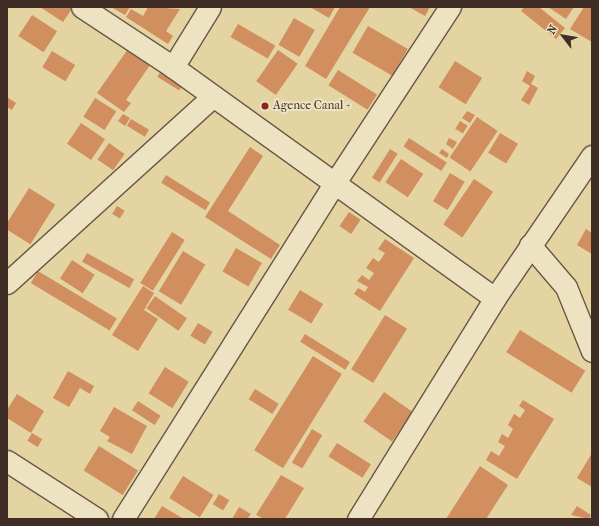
<!DOCTYPE html>
<style>
body{margin:0}
#map{position:relative;width:599px;height:526px;overflow:hidden;background:#e4d4a2;font-family:"IM FELL French Canon",serif}
div>[style]{position:absolute}
.building>*{inset:0;background:#d18e5f;transform-origin:0 0}
.roads{filter:drop-shadow(1px 0 #685745) drop-shadow(-1px 0 #685745) drop-shadow(0 1px #685745) drop-shadow(0 -1px #685745)}
.minor>*{height:21px;margin:-10.5px;padding:0 10.5px;transform-origin:10.5px;border-radius:10.5px;background:#ede3c3}
.dots>*{width:11px;height:11px;translate:-50% -50%;box-sizing:border-box;border:2px solid #ede3c3;border-radius:50%}
span{translate:-50% -50%;white-space:nowrap;text-align:center;line-height:1.15;-webkit-text-stroke:4px #ede3c3;paint-order:stroke}
.poi-label{font-size:12px;color:#3f2d26}
.left{translate:0 -50%;text-align:left}
.frame{position:absolute;inset:0;border:8px solid #3f2d26;pointer-events:none}
.north{position:absolute;left:543px;top:16px;width:40px;height:40px;-webkit-text-stroke:3px #ede3c3;paint-order:stroke;rotate:301deg;font-size:11px;font-weight:700;line-height:16px;text-align:center;color:#3f2d26}
.north::after{content:'';display:block;margin:auto;width:14px;height:18px;background:#3f2d26;clip-path:polygon(50% 0,100% 100%,50% 72%,0 100%)}
</style>
<div id="map">
<div class="building">
<div style="clip-path:polygon(40px 7px,73px 7px,63px 22px)"></div>
<div style="clip-path:polygon(111px 7px,130px 7px,125px 15px)"></div>
<div style="clip-path:polygon(148px 7px,180px 9px,166px 31px,173px 36px,168px 44px,126px 17px,131px 9px,143px 16px)"></div>
<div style="clip-path:polygon(310px 7px,335px 7px,329px 18px)"></div>
<div style="clip-path:polygon(340px 7px,370px 7px,326px 79px,305px 66px)"></div>
<div style="clip-path:polygon(409px 7px,430px 7px,425px 16px)"></div>
<div style="clip-path:polygon(524px 7px,539px 7px,565px 28px,556px 39px,521px 11px)"></div>
<div style="clip-path:polygon(548px 7px,574px 7px,566px 19px)"></div>
<div style="clip-path:polygon(584px 7px,592px 7px,592px 42px,570px 29px)"></div>
<div style="left:32px;top:15px;width:30px;height:25px;rotate:33deg"></div>
<div style="left:294px;top:18px;width:24px;height:31px;rotate:30deg"></div>
<div style="left:238px;top:24px;width:43px;height:15px;rotate:30deg"></div>
<div style="left:368px;top:26px;width:46px;height:31px;rotate:30deg"></div>
<div style="clip-path:polygon(128px 49px,150px 65px,126px 100px,131px 103px,124px 112px,97px 93px)"></div>
<div style="left:278px;top:50px;width:24px;height:38px;rotate:35deg"></div>
<div style="left:52px;top:51px;width:27px;height:19px;rotate:31deg"></div>
<div style="left:455px;top:61px;width:32px;height:31px;rotate:32deg"></div>
<div style="left:162px;top:69px;width:26px;height:9px;rotate:32deg"></div>
<div style="left:338px;top:70px;width:46px;height:18px;rotate:32deg"></div>
<div style="clip-path:polygon(527px 71px,535px 76px,531px 84px,538px 88px,529px 105px,521px 100px,530px 86px,522px 81px)"></div>
<div style="clip-path:polygon(7px 97px,16px 103px,12px 110px,7px 107px)"></div>
<div style="left:95px;top:98px;width:25px;height:22px;rotate:32deg"></div>
<div style="clip-path:polygon(467px 111px,475px 115px,470px 123px,462px 118px)"></div>
<div style="clip-path:polygon(123px 114px,130px 118px,125px 126px,118px 121px)"></div>
<div style="left:477px;top:117px;width:25px;height:49px;rotate:34deg"></div>
<div style="left:131px;top:119px;width:21px;height:8px;rotate:31deg"></div>
<div style="left:460px;top:121px;width:9px;height:9px;rotate:32deg"></div>
<div style="left:81px;top:123px;width:29px;height:25px;rotate:34deg"></div>
<div style="left:500px;top:133px;width:21px;height:23px;rotate:31deg"></div>
<div style="left:409px;top:138px;width:45px;height:10px;rotate:33deg"></div>
<div style="clip-path:polygon(449px 138px,457px 142px,453px 149px,446px 144px)"></div>
<div style="left:109px;top:143px;width:19px;height:20px;rotate:35deg"></div>
<div style="clip-path:polygon(250px 147px,263px 156px,228px 211px,280px 245px,271px 259px,205px 217px)"></div>
<div style="left:390px;top:149px;width:9px;height:34px;rotate:32deg"></div>
<div style="clip-path:polygon(442px 149px,449px 154px,447px 158px,439px 153px)"></div>
<div style="left:401px;top:159px;width:27px;height:28px;rotate:34deg"></div>
<div style="left:450px;top:173px;width:17px;height:33px;rotate:31deg"></div>
<div style="left:166px;top:175px;width:52px;height:9px;rotate:32deg"></div>
<div style="left:474px;top:179px;width:23px;height:55px;rotate:34deg"></div>
<div style="left:29px;top:188px;width:31px;height:47px;rotate:32deg"></div>
<div style="left:117px;top:206px;width:9px;height:9px;rotate:32deg"></div>
<div style="left:349px;top:212px;width:14px;height:17px;rotate:34deg"></div>
<div style="clip-path:polygon(586px 229px,592px 233px,592px 254px,577px 245px)"></div>
<div style="left:172px;top:232px;width:15px;height:60px;rotate:32deg"></div>
<div style="clip-path:polygon(385px 239px,414px 258px,380px 311px,354px 294px,358px 288px,365px 292px,368px 287px,357px 281px,362px 275px,369px 280px,374px 273px,366px 268px,373px 258px,379px 262px,385px 253px,378px 249px)"></div>
<div style="left:236px;top:248px;width:30px;height:27px;rotate:30deg"></div>
<div style="left:183px;top:251px;width:26px;height:47px;rotate:31deg"></div>
<div style="left:87px;top:253px;width:54px;height:10px;rotate:29deg"></div>
<div style="left:72px;top:260px;width:27px;height:22px;rotate:33deg"></div>
<div style="left:38px;top:271px;width:92px;height:14px;rotate:31deg"></div>
<div style="clip-path:polygon(143px 286px,154px 293px,144px 310px,158px 319px,138px 351px,112px 335px)"></div>
<div style="left:300px;top:290px;width:27px;height:23px;rotate:31deg"></div>
<div style="left:155px;top:296px;width:39px;height:15px;rotate:35deg"></div>
<div style="left:385px;top:315px;width:26px;height:64px;rotate:32deg"></div>
<div style="left:198px;top:323px;width:17px;height:15px;rotate:31deg"></div>
<div style="left:520px;top:330px;width:77px;height:26px;rotate:32deg"></div>
<div style="left:305px;top:334px;width:53px;height:9px;rotate:32deg"></div>
<div style="left:313px;top:356px;width:34px;height:111px;rotate:32deg"></div>
<div style="left:165px;top:367px;width:28px;height:31px;rotate:32deg"></div>
<div style="clip-path:polygon(68px 371px,94px 386px,90px 394px,80px 388px,69px 407px,53px 398px)"></div>
<div style="left:255px;top:389px;width:28px;height:12px;rotate:32deg"></div>
<div style="left:384px;top:392px;width:35px;height:36px;rotate:35deg"></div>
<div style="clip-path:polygon(17px 394px,44px 411px,31px 433px,7px 418px,7px 410px)"></div>
<div style="clip-path:polygon(523px 400px,554px 419px,517px 479px,486px 460px,491px 451px,499px 456px,505px 446px,498px 442px,502px 434px,508px 438px,513px 429px,508px 425px,514px 414px,520px 418px,525px 410px,519px 406px)"></div>
<div style="left:138px;top:401px;width:27px;height:11px;rotate:33deg"></div>
<div style="clip-path:polygon(114px 407px,147px 426px,132px 454px,107px 441px,110px 437px,100px 431px)"></div>
<div style="left:312px;top:429px;width:12px;height:39px;rotate:31deg"></div>
<div style="left:32px;top:433px;width:12px;height:9px;rotate:31deg"></div>
<div style="left:337px;top:443px;width:40px;height:16px;rotate:32deg"></div>
<div style="left:99px;top:446px;width:46px;height:29px;rotate:32deg"></div>
<div style="clip-path:polygon(592px 453px,592px 487px,577px 478px)"></div>
<div style="clip-path:polygon(480px 466px,508px 485px,486px 519px,446px 519px)"></div>
<div style="clip-path:polygon(281px 475px,304px 488px,285px 519px,264px 519px,256px 515px)"></div>
<div style="left:183px;top:476px;width:36px;height:26px;rotate:32deg"></div>
<div style="left:219px;top:494px;width:12px;height:12px;rotate:31deg"></div>
<div style="clip-path:polygon(162px 506px,184px 519px,154px 519px)"></div>
<div style="clip-path:polygon(577px 506px,591px 515px,589px 519px,571px 515px)"></div>
<div style="clip-path:polygon(239px 507px,251px 514px,247px 519px,232px 519px)"></div>
</div>
<div class="roads">
<div class="minor">
<div style="left:82px;top:7px;width:109px;rotate:33.4deg"></div>
<div style="left:173px;top:67px;width:396px;rotate:35.7deg"></div>
<div style="left:173px;top:67px;width:70px;rotate:-58.3deg"></div>
<div style="left:530px;top:245px;width:55px;rotate:49.4deg"></div>
<div style="left:566px;top:287px;width:69px;rotate:67.9deg"></div>
<div style="left:7px;top:283px;width:278px;rotate:-42.2deg"></div>
<div style="left:7px;top:461px;width:107px;rotate:32.8deg"></div>
<div style="left:123px;top:519px;width:396px;rotate:-57.8deg"></div>
<div style="left:334px;top:184px;width:212px;rotate:-56.8deg"></div>
<div style="left:358px;top:519px;width:260px;rotate:-58.2deg"></div>
<div style="left:495px;top:298px;width:172px;rotate:-55.7deg"></div>
</div>
</div>
<div class="dots">
<div style="left:265px;top:106px;background:#8f2418"></div>
</div>
<div class="poi-label">
<span class="left" style="left:273px;top:106px">Agence Canal +</span>
</div>
<div class="frame"></div>
<div class="north">N</div>
</div>
